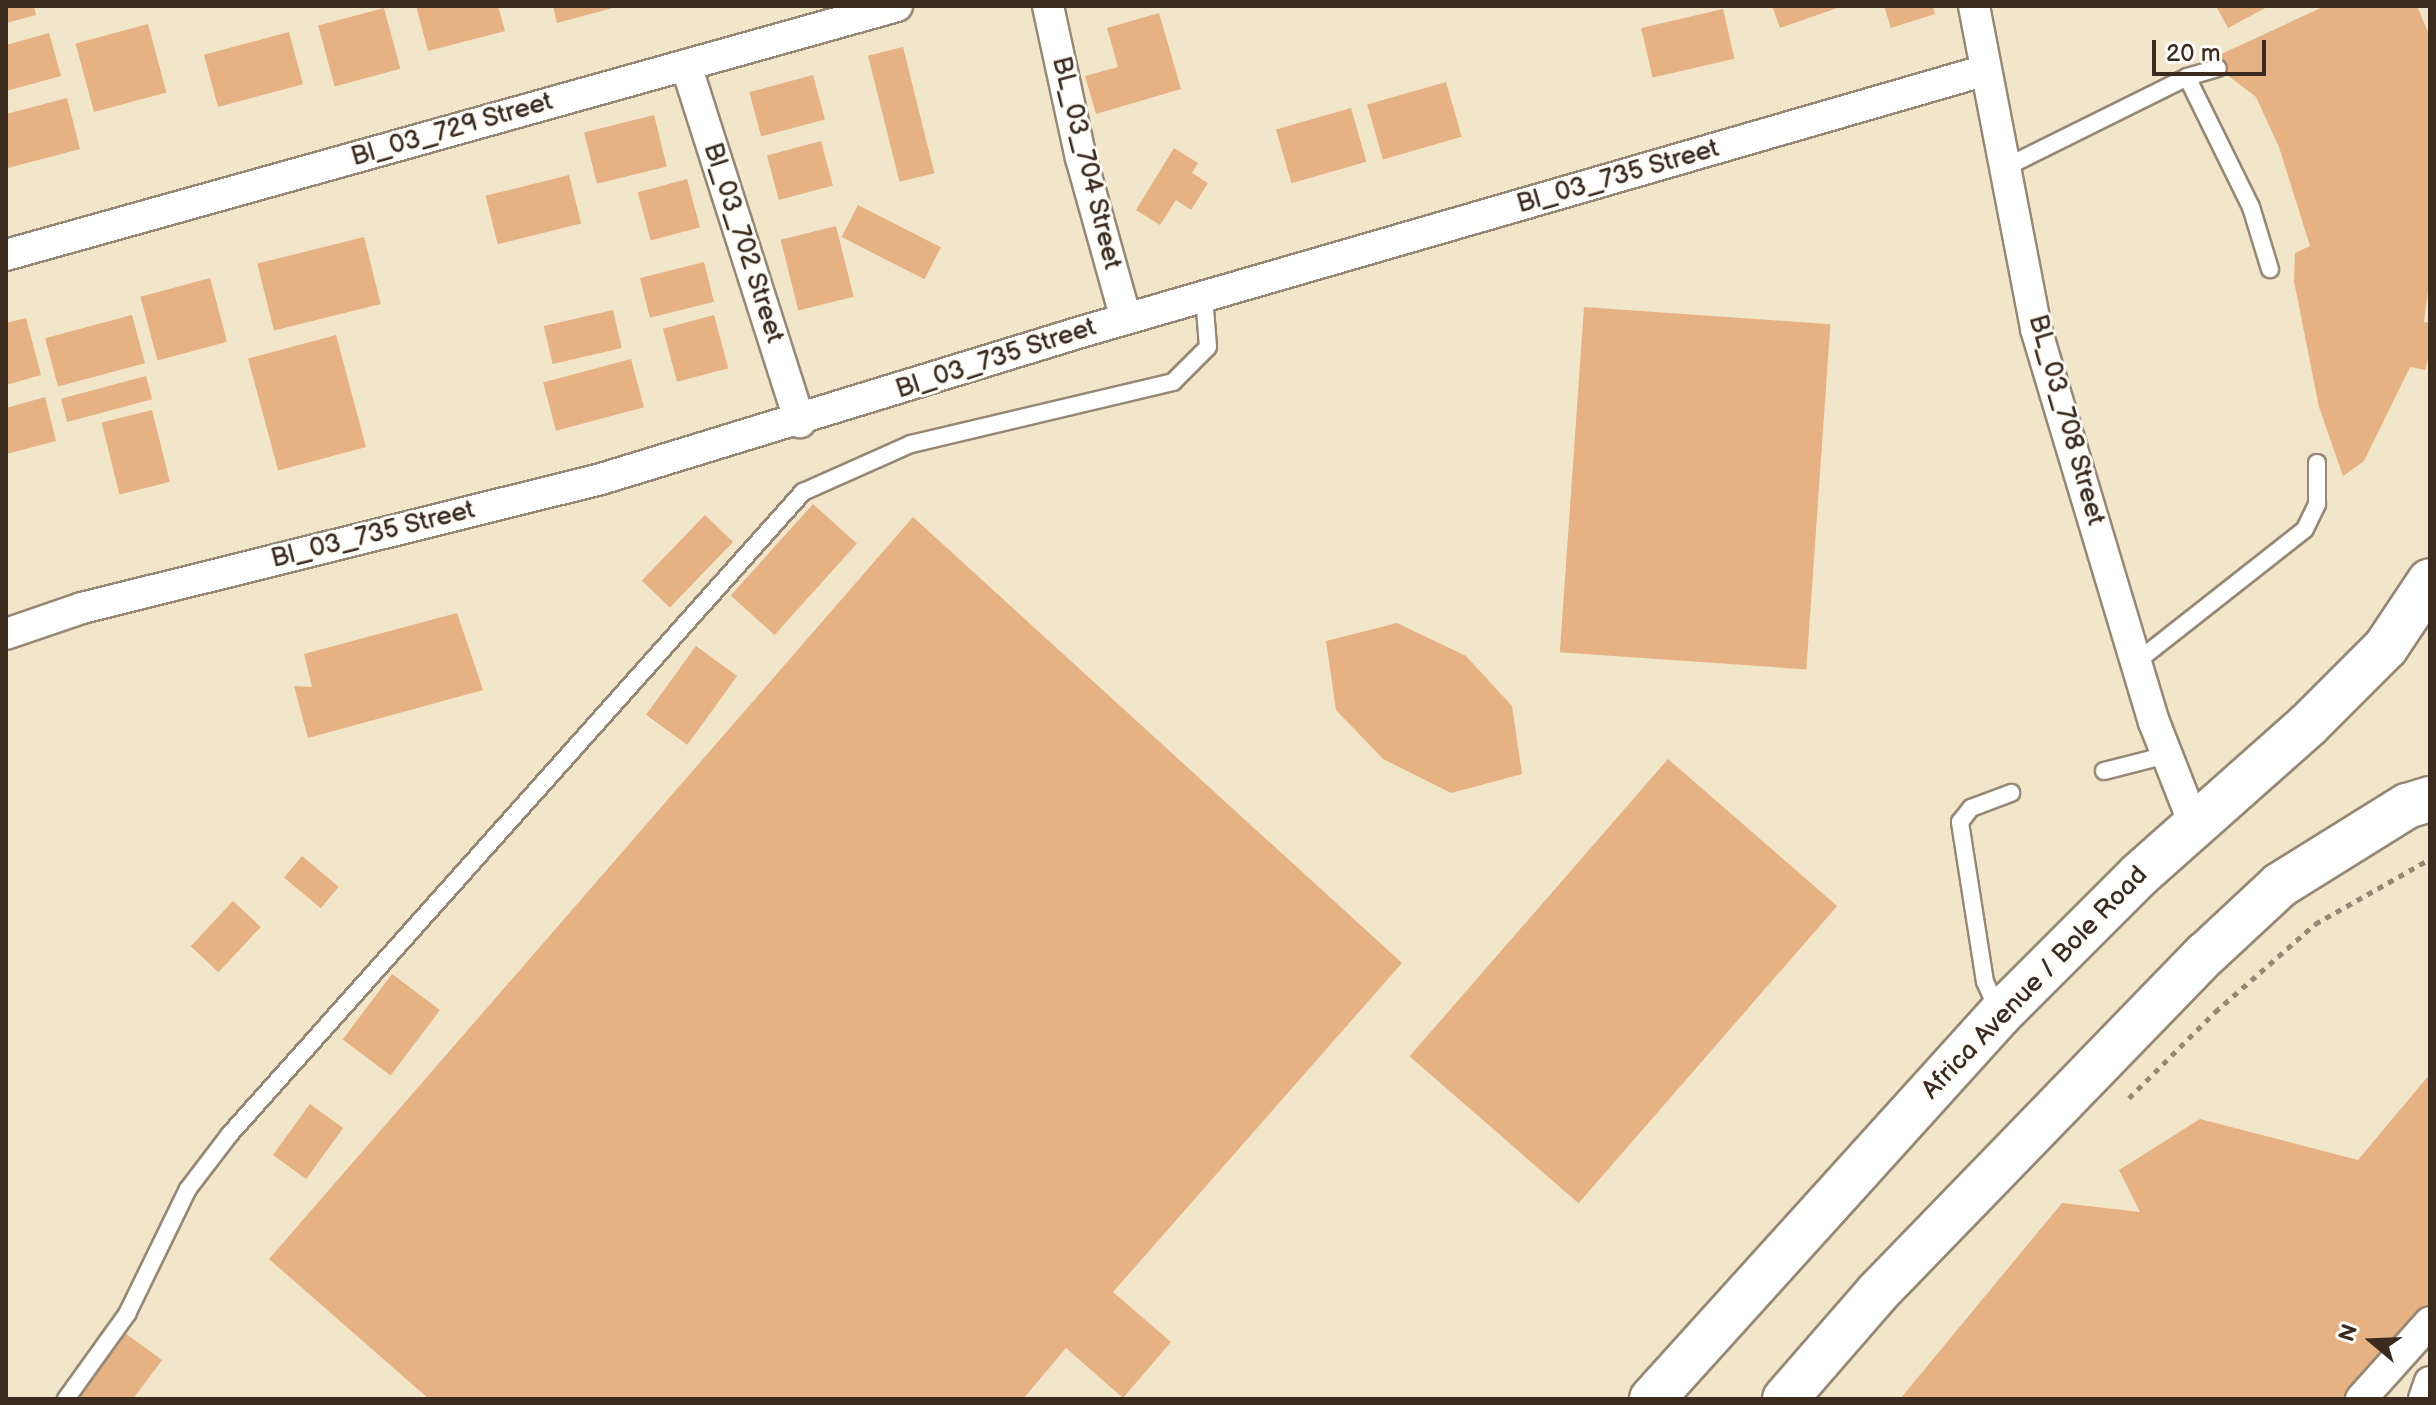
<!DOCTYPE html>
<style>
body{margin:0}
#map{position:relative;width:2436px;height:1405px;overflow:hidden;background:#f1e5ca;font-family:"Balsamiq Sans",sans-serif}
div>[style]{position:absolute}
.building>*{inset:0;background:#e7b283;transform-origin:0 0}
.path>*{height:5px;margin-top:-2.5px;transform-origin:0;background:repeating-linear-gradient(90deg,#968874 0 6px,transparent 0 12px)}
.roads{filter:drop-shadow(2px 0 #968874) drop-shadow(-2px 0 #968874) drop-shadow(0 2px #968874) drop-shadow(0 -2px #968874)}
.service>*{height:16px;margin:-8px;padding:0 8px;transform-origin:8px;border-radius:8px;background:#fff}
.minor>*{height:30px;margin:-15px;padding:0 15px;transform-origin:15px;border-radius:15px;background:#fff}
.primary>*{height:44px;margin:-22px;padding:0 22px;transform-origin:22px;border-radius:22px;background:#fff}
span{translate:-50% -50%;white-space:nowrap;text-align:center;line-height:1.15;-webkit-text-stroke:6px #fdfcf7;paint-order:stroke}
.street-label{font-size:26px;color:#3b2a1e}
.frame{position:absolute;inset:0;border:8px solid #3b2a1e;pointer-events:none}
.north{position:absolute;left:2332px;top:1301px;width:80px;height:80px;-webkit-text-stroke:6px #fdfcf7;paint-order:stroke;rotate:289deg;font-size:22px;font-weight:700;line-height:32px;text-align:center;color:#3b2a1e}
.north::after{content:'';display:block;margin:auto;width:28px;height:36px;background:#3b2a1e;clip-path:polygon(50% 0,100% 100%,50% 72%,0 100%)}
.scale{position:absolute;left:2152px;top:40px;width:114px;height:36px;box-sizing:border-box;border:4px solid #3b2a1e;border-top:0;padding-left:10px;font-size:24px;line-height:28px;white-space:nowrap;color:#3b2a1e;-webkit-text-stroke:6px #fdfcf7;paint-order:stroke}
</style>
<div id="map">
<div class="building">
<div style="clip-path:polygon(6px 6px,34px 6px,36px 15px,6px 23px)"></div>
<div style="clip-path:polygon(416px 6px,498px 6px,505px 31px,428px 51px)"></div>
<div style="clip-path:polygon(553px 6px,616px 6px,616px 7px,557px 23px)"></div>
<div style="clip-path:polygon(1772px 6px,1843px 6px,1780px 28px)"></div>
<div style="clip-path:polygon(1884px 6px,1933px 6px,1935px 14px,1891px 28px)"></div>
<div style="clip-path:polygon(2216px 6px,2269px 6px,2228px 28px)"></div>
<div style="clip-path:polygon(2325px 6px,2417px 6px,2430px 37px,2430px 274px,2424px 322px,2430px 323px,2430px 353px,2425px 370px,2410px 367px,2364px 461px,2343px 476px,2319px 407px,2294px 281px,2295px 253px,2310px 246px,2279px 147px,2256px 97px,2222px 71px,2217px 56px)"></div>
<div style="left:384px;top:8px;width:63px;height:68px;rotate:75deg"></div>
<div style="left:1723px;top:9px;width:51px;height:84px;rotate:77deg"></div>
<div style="clip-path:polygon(1159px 13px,1181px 89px,1096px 114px,1085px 76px,1118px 67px,1107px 28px)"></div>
<div style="left:148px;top:24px;width:71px;height:75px;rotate:75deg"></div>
<div style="left:289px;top:32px;width:54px;height:88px;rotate:75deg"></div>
<div style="clip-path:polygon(49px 33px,61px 76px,6px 91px,6px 45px)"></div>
<div style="left:903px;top:47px;width:130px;height:36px;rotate:76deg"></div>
<div style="left:813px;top:75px;width:46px;height:66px;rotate:75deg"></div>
<div style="left:1446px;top:82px;width:57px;height:82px;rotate:74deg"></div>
<div style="clip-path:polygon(67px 98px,80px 149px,8px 168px,6px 114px)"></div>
<div style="left:1351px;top:108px;width:56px;height:78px;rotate:74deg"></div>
<div style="left:654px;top:115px;width:53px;height:72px;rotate:76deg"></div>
<div style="left:821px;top:141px;width:46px;height:56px;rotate:75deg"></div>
<div style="clip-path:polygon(1174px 148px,1198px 163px,1192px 173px,1208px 183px,1191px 210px,1176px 200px,1160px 225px,1136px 210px)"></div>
<div style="left:569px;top:175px;width:50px;height:86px;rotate:76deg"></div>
<div style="left:687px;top:179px;width:50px;height:51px;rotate:75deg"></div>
<div style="left:858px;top:205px;width:93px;height:36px;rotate:27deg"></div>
<div style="left:836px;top:226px;width:73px;height:57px;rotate:76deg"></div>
<div style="left:364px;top:237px;width:69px;height:110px;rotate:76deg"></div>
<div style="left:704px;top:262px;width:41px;height:66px;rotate:76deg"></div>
<div style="left:210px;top:278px;width:66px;height:72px;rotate:75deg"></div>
<div style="left:1584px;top:307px;width:247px;height:346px;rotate:4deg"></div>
<div style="left:613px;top:310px;width:39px;height:71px;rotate:77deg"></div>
<div style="left:132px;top:315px;width:50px;height:90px;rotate:75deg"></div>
<div style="left:714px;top:315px;width:55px;height:53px;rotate:75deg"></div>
<div style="clip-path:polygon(26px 318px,41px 375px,6px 385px,6px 323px)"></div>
<div style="left:336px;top:335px;width:116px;height:91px;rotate:75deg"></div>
<div style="left:631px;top:359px;width:50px;height:91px;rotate:75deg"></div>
<div style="left:146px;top:376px;width:24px;height:88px;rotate:75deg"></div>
<div style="clip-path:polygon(45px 397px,56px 441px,6px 454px,6px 408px)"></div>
<div style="left:152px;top:410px;width:74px;height:52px;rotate:76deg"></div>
<div style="left:813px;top:504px;width:59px;height:123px;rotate:42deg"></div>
<div style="left:705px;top:515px;width:39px;height:91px;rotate:44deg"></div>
<div style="clip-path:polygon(913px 517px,1402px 963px,1113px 1292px,1171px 1342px,1123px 1398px,1066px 1348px,1023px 1399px,429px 1399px,269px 1259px)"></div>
<div style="clip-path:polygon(457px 613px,483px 690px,308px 738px,294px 686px,312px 687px,304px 654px)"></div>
<div style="clip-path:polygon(1397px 623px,1466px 656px,1512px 706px,1522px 774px,1451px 793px,1383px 759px,1336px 710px,1326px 641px)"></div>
<div style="left:696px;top:646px;width:51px;height:85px;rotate:36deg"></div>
<div style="left:1668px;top:759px;width:224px;height:394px;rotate:41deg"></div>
<div style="left:302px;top:856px;width:48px;height:28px;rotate:40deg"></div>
<div style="left:233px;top:901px;width:38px;height:62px;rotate:43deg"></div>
<div style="left:392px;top:974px;width:60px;height:82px;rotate:37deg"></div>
<div style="clip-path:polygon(2430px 1074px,2430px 1326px,2365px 1399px,1900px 1399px,2062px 1203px,2140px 1212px,2119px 1170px,2200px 1119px,2358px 1160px)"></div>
<div style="left:310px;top:1104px;width:41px;height:63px;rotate:36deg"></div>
<div style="clip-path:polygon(125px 1333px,162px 1360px,133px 1399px,76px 1399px)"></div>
</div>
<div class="path">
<div style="left:2129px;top:1098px;width:122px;rotate:-45deg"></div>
<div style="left:2215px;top:1012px;width:133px;rotate:-41.3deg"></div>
<div style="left:2315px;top:924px;width:132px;rotate:-29.5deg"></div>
</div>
<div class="roads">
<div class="service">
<div style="left:2187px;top:77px;width:32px;rotate:-16deg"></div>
<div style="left:2004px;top:168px;width:204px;rotate:-26.4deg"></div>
<div style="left:2187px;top:77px;width:145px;rotate:63.8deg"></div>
<div style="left:2251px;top:207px;width:65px;rotate:73deg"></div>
<div style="left:2135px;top:663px;width:216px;rotate:-38.2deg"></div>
<div style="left:2305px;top:529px;width:28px;rotate:-64deg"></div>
<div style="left:2317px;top:504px;width:41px;rotate:-90deg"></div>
<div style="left:2104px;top:771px;width:65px;rotate:-14.3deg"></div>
<div style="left:1999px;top:1013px;width:34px;rotate:-114deg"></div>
<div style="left:1985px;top:982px;width:162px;rotate:-98.9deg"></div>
<div style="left:1960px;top:822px;width:18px;rotate:-52deg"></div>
<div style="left:1971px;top:808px;width:43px;rotate:-20.6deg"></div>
<div style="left:66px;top:1399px;width:105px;rotate:-54.3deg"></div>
<div style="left:127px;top:1314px;width:139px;rotate:-64deg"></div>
<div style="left:188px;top:1189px;width:69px;rotate:-52.6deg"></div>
<div style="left:230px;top:1134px;width:861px;rotate:-48.25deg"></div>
<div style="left:803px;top:492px;width:118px;rotate:-24deg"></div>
<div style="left:911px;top:444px;width:269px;rotate:-13.3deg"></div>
<div style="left:1173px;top:382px;width:49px;rotate:-45deg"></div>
<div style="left:1208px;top:347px;width:51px;rotate:-94.5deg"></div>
</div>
<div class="minor">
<div style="left:1048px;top:6px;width:156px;rotate:77.8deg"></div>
<div style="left:1081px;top:158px;width:167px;rotate:74.4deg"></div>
<div style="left:1974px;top:6px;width:329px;rotate:79.1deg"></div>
<div style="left:2036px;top:329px;width:410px;rotate:73.3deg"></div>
<div style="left:2154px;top:722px;width:110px;rotate:68.6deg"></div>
<div style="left:686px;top:65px;width:375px;rotate:72.3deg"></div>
<div style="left:6px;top:255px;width:925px;rotate:-15.61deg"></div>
<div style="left:6px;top:634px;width:80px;rotate:-18.9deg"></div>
<div style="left:82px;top:608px;width:535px;rotate:-13.96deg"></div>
<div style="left:601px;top:479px;width:502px;rotate:-17.03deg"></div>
<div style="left:1081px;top:332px;width:939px;rotate:-16.14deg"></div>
<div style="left:2361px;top:1399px;width:103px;rotate:-48.1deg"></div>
<div style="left:2424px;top:1399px;width:18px;rotate:-71deg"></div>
</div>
<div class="primary">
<div style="left:1652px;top:1399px;width:519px;rotate:-47.89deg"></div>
<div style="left:2000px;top:1014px;width:197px;rotate:-45deg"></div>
<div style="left:2139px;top:875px;width:226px;rotate:-41.6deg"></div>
<div style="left:2308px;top:725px;width:110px;rotate:-45deg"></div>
<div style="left:2386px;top:647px;width:79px;rotate:-56.3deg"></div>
<div style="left:1785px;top:1399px;width:140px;rotate:-49deg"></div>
<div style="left:1877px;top:1293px;width:472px;rotate:-45.9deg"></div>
<div style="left:2206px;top:954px;width:101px;rotate:-43deg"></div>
<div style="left:2280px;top:885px;width:150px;rotate:-31.9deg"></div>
<div style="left:2407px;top:806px;width:24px;rotate:-17deg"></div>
</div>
</div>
<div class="street-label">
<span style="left:452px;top:130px;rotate:-16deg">Bl_03_729 Street</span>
<span style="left:1086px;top:163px;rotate:76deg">BL_03_704 Street</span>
<span style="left:1618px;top:177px;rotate:-16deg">Bl_03_735 Street</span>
<span style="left:743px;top:243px;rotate:72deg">Bl_03_702 Street</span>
<span style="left:996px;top:359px;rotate:-18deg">Bl_03_735 Street</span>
<span style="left:2066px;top:420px;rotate:74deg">BL_03_708 Street</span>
<span style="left:373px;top:535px;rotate:-14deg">Bl_03_735 Street</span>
<span style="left:2035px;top:983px;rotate:-46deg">Africa Avenue / Bole Road</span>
</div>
<div class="frame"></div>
<div class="north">N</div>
<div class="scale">20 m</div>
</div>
